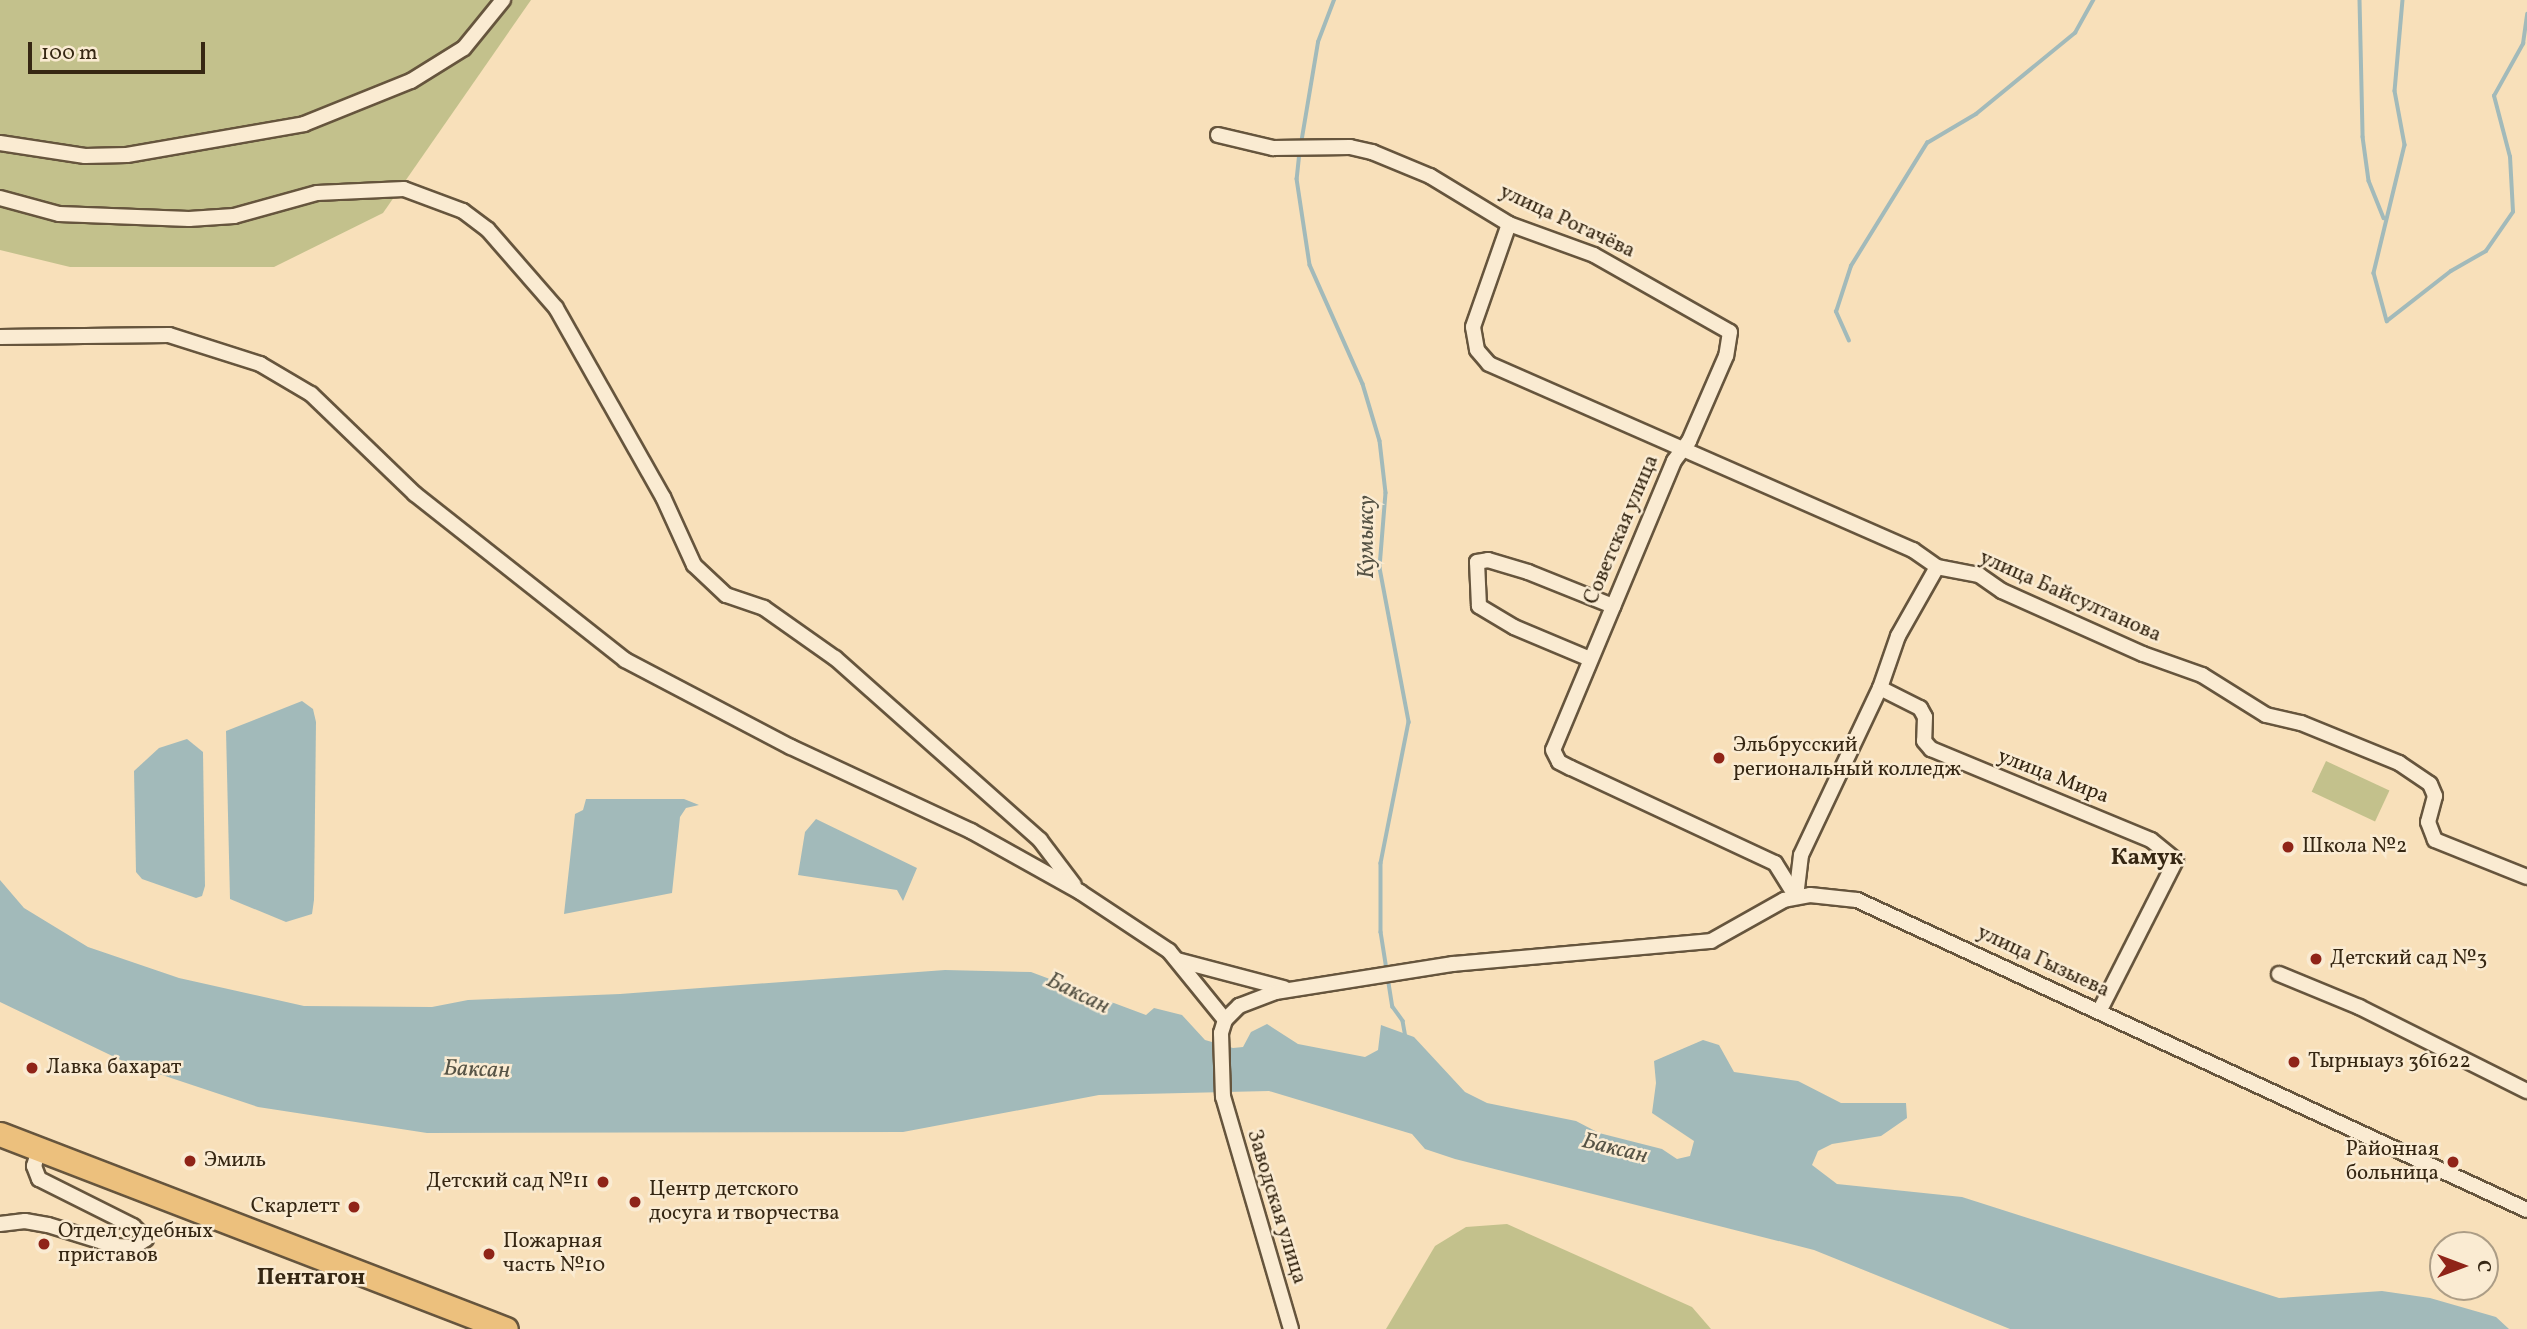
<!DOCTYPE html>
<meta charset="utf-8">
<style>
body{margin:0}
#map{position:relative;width:2527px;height:1329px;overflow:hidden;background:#f8e0ba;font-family:Vollkorn,serif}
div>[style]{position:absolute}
.green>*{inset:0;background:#c3c18c;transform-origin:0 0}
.water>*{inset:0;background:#a2baba}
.stream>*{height:3.5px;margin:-1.75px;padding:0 1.75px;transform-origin:1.75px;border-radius:1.75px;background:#a2baba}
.roads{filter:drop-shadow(2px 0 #66553d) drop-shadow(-2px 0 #66553d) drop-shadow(0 2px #66553d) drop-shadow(0 -2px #66553d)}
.minor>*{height:14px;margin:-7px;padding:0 7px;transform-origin:7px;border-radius:7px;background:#faebd2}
.primary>*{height:23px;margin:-11.5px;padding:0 11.5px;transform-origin:11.5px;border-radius:11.5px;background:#ecc07d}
.dots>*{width:19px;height:19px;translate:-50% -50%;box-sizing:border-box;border:4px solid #faebd2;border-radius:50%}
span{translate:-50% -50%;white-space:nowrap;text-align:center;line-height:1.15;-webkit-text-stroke:5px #faebd2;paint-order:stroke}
.street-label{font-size:21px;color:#362713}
.poi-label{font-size:21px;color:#362713}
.left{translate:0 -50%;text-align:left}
.right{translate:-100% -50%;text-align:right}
.water-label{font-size:23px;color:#565345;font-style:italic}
.neighbourhood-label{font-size:23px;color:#362713;font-weight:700}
.north{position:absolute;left:2429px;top:1231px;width:70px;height:70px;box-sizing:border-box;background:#faebd2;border:2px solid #ac9d86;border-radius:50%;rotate:90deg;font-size:19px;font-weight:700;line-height:28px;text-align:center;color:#362713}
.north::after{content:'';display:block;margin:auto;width:24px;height:32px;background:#8f2418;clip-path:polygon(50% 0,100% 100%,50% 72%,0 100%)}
.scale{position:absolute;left:28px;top:42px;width:177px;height:32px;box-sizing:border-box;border:4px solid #362713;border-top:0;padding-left:9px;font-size:21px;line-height:24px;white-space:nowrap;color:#362713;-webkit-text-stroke:5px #faebd2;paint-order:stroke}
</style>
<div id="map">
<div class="green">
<div style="clip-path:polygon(0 0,531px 0,383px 213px,274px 267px,70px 267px,0 250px)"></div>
<div style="left:2326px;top:761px;width:70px;height:34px;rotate:25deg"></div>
<div style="clip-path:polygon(1507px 1224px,1692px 1307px,1711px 1329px,1386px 1329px,1435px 1246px,1466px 1227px)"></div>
</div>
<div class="water">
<div style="clip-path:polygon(302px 701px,313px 709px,316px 722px,314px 900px,312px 914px,286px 922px,230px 899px,226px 731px)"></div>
<div style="clip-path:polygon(187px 739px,203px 752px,205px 886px,202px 896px,196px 898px,142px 879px,136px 872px,134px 771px,159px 748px)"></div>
<div style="clip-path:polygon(586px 799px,684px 799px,699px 805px,686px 808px,680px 817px,672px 893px,564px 914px,575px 814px,583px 810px)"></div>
<div style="clip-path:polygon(816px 819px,917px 868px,903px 901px,897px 890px,798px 875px,805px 832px)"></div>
<div style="clip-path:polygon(0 880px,24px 908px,88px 947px,179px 978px,304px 1006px,432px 1007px,468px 1000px,620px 994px,945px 970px,1031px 972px,1146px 1015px,1154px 1008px,1182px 1015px,1205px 1040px,1233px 1048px,1243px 1047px,1251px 1032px,1267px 1024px,1298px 1044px,1365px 1057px,1378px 1050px,1381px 1025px,1414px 1037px,1465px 1092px,1487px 1103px,1576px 1121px,1599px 1133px,1662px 1149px,1677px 1159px,1690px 1156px,1694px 1141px,1652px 1113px,1656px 1083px,1654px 1061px,1703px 1040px,1719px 1045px,1734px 1072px,1798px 1081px,1841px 1103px,1906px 1103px,1907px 1118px,1881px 1136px,1832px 1144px,1818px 1151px,1812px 1165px,1837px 1184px,1962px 1197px,2279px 1298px,2382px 1291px,2430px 1298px,2496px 1317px,2509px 1329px,2010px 1329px,1814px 1250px,1455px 1159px,1425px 1149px,1412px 1134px,1269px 1091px,1099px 1095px,903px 1132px,427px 1133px,258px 1107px,129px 1064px,0 1002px)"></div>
</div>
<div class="stream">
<div style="left:2360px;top:0;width:137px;rotate:88.7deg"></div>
<div style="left:2363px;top:137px;width:44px;rotate:82.2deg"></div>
<div style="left:2369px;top:181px;width:40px;rotate:68deg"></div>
<div style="left:2403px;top:0;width:91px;rotate:95deg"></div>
<div style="left:2395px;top:91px;width:55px;rotate:79.5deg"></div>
<div style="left:2405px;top:145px;width:132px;rotate:103.6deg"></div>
<div style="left:2374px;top:273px;width:50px;rotate:74.8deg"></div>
<div style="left:2387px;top:321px;width:81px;rotate:-38deg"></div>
<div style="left:2451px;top:271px;width:40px;rotate:-29.7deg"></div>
<div style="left:2486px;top:251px;width:47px;rotate:-55.3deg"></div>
<div style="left:2513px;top:212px;width:55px;rotate:-93.1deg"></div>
<div style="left:2510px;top:157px;width:63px;rotate:-104.7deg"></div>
<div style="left:2494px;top:96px;width:60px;rotate:-60.9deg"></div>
<div style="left:2523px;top:44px;width:30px;rotate:-82deg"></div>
<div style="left:1301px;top:144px;width:103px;rotate:-80.5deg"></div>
<div style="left:1318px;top:42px;width:45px;rotate:-69.1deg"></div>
<div style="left:1300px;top:152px;width:27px;rotate:96deg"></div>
<div style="left:1297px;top:179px;width:87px;rotate:81.4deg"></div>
<div style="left:1310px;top:265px;width:130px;rotate:66deg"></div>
<div style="left:1363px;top:384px;width:59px;rotate:73.4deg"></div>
<div style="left:1380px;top:441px;width:52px;rotate:83.4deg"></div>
<div style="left:1386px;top:493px;width:75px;rotate:94.6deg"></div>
<div style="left:1380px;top:568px;width:157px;rotate:79.3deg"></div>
<div style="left:1409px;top:722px;width:144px;rotate:101.2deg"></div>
<div style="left:1381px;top:863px;width:69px;rotate:90deg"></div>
<div style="left:1381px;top:932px;width:37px;rotate:81deg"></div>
<div style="left:1849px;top:341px;width:32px;rotate:-114deg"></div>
<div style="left:1836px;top:312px;width:48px;rotate:-71.9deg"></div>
<div style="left:1851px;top:266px;width:145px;rotate:-58.3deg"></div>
<div style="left:1927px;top:143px;width:57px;rotate:-30.6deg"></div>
<div style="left:1976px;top:114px;width:128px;rotate:-39.3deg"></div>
<div style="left:2075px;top:33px;width:38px;rotate:-61deg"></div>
<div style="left:1388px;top:977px;width:30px;rotate:81deg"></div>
<div style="left:1393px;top:1007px;width:17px;rotate:54deg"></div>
<div style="left:1403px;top:1021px;width:17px;rotate:80deg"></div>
</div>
<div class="roads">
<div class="minor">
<div style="left:1218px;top:135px;width:57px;rotate:13.3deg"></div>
<div style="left:1273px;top:148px;width:77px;rotate:-0.7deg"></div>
<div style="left:1350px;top:147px;width:23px;rotate:13deg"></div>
<div style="left:1372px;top:152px;width:63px;rotate:22.5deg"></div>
<div style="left:1430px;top:176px;width:92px;rotate:31.3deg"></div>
<div style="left:1509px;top:224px;width:90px;rotate:20deg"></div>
<div style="left:1594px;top:255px;width:156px;rotate:29.5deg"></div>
<div style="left:1730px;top:332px;width:24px;rotate:99deg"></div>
<div style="left:1726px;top:356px;width:93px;rotate:113.5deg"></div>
<div style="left:1689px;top:441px;width:25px;rotate:127deg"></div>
<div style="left:1674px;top:461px;width:313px;rotate:112.7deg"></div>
<div style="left:1553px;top:750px;width:13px;rotate:63deg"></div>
<div style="left:1559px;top:762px;width:13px;rotate:27deg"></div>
<div style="left:1571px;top:768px;width:225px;rotate:25deg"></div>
<div style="left:1775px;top:863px;width:40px;rotate:58deg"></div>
<div style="left:0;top:143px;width:86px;rotate:8.7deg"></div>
<div style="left:85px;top:156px;width:42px;rotate:-1.4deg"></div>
<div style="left:127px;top:155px;width:180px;rotate:-9.9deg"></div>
<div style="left:304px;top:124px;width:115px;rotate:-21.9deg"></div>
<div style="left:411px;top:81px;width:62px;rotate:-31.9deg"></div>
<div style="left:464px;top:48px;width:62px;rotate:-50.9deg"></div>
<div style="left:0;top:198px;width:61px;rotate:15.2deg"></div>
<div style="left:59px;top:214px;width:130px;rotate:2.2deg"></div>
<div style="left:189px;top:219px;width:45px;rotate:-3.8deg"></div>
<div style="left:234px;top:216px;width:86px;rotate:-15.5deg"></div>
<div style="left:317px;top:193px;width:87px;rotate:-2.6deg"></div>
<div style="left:404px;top:189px;width:63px;rotate:20.4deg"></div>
<div style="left:463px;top:211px;width:31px;rotate:37deg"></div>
<div style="left:488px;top:230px;width:103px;rotate:48.9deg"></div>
<div style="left:556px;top:308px;width:217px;rotate:60.5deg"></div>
<div style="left:663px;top:497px;width:75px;rotate:65.5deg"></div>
<div style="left:694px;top:565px;width:44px;rotate:43.2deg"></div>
<div style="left:726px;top:595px;width:40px;rotate:18.9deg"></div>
<div style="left:764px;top:608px;width:87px;rotate:35.2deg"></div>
<div style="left:835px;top:658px;width:274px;rotate:41.6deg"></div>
<div style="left:1040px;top:840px;width:56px;rotate:52.9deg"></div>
<div style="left:1509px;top:224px;width:109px;rotate:109.3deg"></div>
<div style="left:1473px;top:327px;width:23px;rotate:80deg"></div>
<div style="left:1477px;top:350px;width:18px;rotate:49deg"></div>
<div style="left:1489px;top:364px;width:463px;rotate:23.7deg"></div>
<div style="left:1913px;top:550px;width:29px;rotate:35deg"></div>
<div style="left:1937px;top:567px;width:43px;rotate:10.8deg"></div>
<div style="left:1979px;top:575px;width:28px;rotate:35deg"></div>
<div style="left:2002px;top:591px;width:154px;rotate:24.1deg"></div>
<div style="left:2143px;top:654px;width:63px;rotate:19.6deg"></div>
<div style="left:2202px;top:675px;width:75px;rotate:32deg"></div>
<div style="left:2266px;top:715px;width:36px;rotate:13deg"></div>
<div style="left:2301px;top:723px;width:106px;rotate:22.2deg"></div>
<div style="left:2399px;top:763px;width:37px;rotate:34deg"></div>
<div style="left:2430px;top:784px;width:13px;rotate:67deg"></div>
<div style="left:2435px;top:796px;width:27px;rotate:105deg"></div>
<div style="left:2428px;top:822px;width:19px;rotate:69deg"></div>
<div style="left:2435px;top:840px;width:99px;rotate:21.9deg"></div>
<div style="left:0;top:337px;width:169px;rotate:-0.7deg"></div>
<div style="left:169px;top:335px;width:96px;rotate:17.7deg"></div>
<div style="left:260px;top:364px;width:59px;rotate:30.5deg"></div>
<div style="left:311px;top:394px;width:144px;rotate:43.9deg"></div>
<div style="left:415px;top:494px;width:268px;rotate:38.3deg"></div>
<div style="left:625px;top:660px;width:187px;rotate:27.7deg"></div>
<div style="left:791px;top:747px;width:199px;rotate:25deg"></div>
<div style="left:971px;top:831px;width:125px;rotate:29.2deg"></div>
<div style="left:1080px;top:892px;width:107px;rotate:33.5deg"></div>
<div style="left:1169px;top:951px;width:89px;rotate:50.9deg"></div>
<div style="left:1590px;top:659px;width:82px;rotate:-157.2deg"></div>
<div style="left:1514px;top:627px;width:41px;rotate:-149deg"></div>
<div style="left:1479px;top:606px;width:44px;rotate:-92.6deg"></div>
<div style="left:1477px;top:562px;width:11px;rotate:-10deg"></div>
<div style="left:1488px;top:560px;width:42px;rotate:16.7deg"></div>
<div style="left:1528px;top:572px;width:92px;rotate:21.8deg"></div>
<div style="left:1880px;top:688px;width:45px;rotate:26.6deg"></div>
<div style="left:1920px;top:708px;width:10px;rotate:61deg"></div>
<div style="left:1925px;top:717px;width:24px;rotate:92deg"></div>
<div style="left:1924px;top:741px;width:11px;rotate:49deg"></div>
<div style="left:1931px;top:749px;width:238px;rotate:22.5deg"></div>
<div style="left:2151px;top:840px;width:32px;rotate:39deg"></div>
<div style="left:2176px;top:860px;width:168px;rotate:116.9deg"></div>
<div style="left:1796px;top:897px;width:42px;rotate:-83.2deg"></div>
<div style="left:1801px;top:855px;width:185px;rotate:-64.7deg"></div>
<div style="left:1880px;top:688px;width:55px;rotate:-70.9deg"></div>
<div style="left:1898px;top:636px;width:79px;rotate:-60.5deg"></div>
<div style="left:1177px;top:960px;width:111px;rotate:14.7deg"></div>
<div style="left:2279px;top:974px;width:87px;rotate:22.4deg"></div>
<div style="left:2359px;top:1007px;width:188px;rotate:26.6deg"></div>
<div style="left:0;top:1224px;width:25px;rotate:-7deg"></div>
<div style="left:25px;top:1221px;width:23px;rotate:10deg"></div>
<div style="left:48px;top:1225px;width:71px;rotate:17.2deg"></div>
<div style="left:116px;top:1246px;width:18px;rotate:3deg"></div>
<div style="left:134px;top:1247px;width:14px;rotate:-34deg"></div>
<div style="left:146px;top:1239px;width:18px;rotate:-135deg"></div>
<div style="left:133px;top:1226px;width:105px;rotate:-153.4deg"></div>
<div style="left:39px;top:1179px;width:14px;rotate:-111deg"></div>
<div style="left:34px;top:1166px;width:17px;rotate:-73deg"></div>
<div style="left:1291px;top:1329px;width:242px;rotate:-106.3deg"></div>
<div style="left:1223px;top:1097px;width:64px;rotate:-91.8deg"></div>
<div style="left:1221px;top:1033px;width:14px;rotate:-73deg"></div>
<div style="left:1225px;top:1020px;width:20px;rotate:-45deg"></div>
<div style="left:1239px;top:1006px;width:40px;rotate:-21deg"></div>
<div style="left:1276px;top:992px;width:179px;rotate:-9deg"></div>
<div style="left:1453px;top:964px;width:259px;rotate:-5.1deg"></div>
<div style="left:1711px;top:941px;width:84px;rotate:-29.3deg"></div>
<div style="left:1784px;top:900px;width:26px;rotate:-11deg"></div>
<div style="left:1810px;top:895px;width:47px;rotate:6.1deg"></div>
<div style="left:1857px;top:900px;width:738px;rotate:24.83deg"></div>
</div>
<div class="primary">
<div style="left:0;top:1134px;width:542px;rotate:21.08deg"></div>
</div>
</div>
<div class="dots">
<div style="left:1719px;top:758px;background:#8f2418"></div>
<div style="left:2288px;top:847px;background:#8f2418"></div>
<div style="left:2316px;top:959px;background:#8f2418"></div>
<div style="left:2294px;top:1062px;background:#8f2418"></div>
<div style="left:32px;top:1068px;background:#8f2418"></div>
<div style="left:190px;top:1161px;background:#8f2418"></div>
<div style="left:2453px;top:1162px;background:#8f2418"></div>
<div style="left:603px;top:1182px;background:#8f2418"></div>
<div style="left:635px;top:1202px;background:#8f2418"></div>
<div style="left:354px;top:1207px;background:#8f2418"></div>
<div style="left:44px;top:1244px;background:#8f2418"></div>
<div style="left:489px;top:1254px;background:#8f2418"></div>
</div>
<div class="street-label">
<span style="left:1567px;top:222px;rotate:25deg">улица Рогачёва</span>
<span style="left:1622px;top:530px;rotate:-67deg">Советская улица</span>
<span style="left:2070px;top:597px;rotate:24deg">улица Байсултанова</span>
<span style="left:2053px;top:777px;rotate:21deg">улица Мира</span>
<span style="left:2043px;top:962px;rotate:25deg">улица Гызыева</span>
<span style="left:1276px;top:1207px;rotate:73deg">Заводская улица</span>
</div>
<div class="poi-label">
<span class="left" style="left:1733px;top:758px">Эльбрусский<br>региональный колледж</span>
<span class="left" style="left:2302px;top:847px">Школа №2</span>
<span class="left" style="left:2330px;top:959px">Детский сад №3</span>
<span class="left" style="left:2308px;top:1062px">Тырныауз 361622</span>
<span class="left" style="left:46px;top:1068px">Лавка бахарат</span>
<span class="right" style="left:2439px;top:1162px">Районная<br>больница</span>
<span class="left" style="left:204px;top:1161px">Эмиль</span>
<span class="right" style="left:589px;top:1182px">Детский сад №11</span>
<span class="left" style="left:649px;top:1202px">Центр детского<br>досуга и творчества</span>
<span class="right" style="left:340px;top:1207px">Скарлетт</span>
<span class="left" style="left:58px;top:1244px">Отдел судебных<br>приставов</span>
<span class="left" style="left:503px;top:1254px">Пожарная<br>часть №10</span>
</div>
<div class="water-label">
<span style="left:1367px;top:537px;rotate:-90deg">Кумыксу</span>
<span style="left:1078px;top:994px;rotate:26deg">Баксан</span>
<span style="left:477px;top:1070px;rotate:2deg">Баксан</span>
<span style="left:1615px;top:1149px;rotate:14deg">Баксан</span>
</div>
<div class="neighbourhood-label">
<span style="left:2147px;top:858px">Камук</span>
<span style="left:311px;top:1278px">Пентагон</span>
</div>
<div class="north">С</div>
<div class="scale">100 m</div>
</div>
